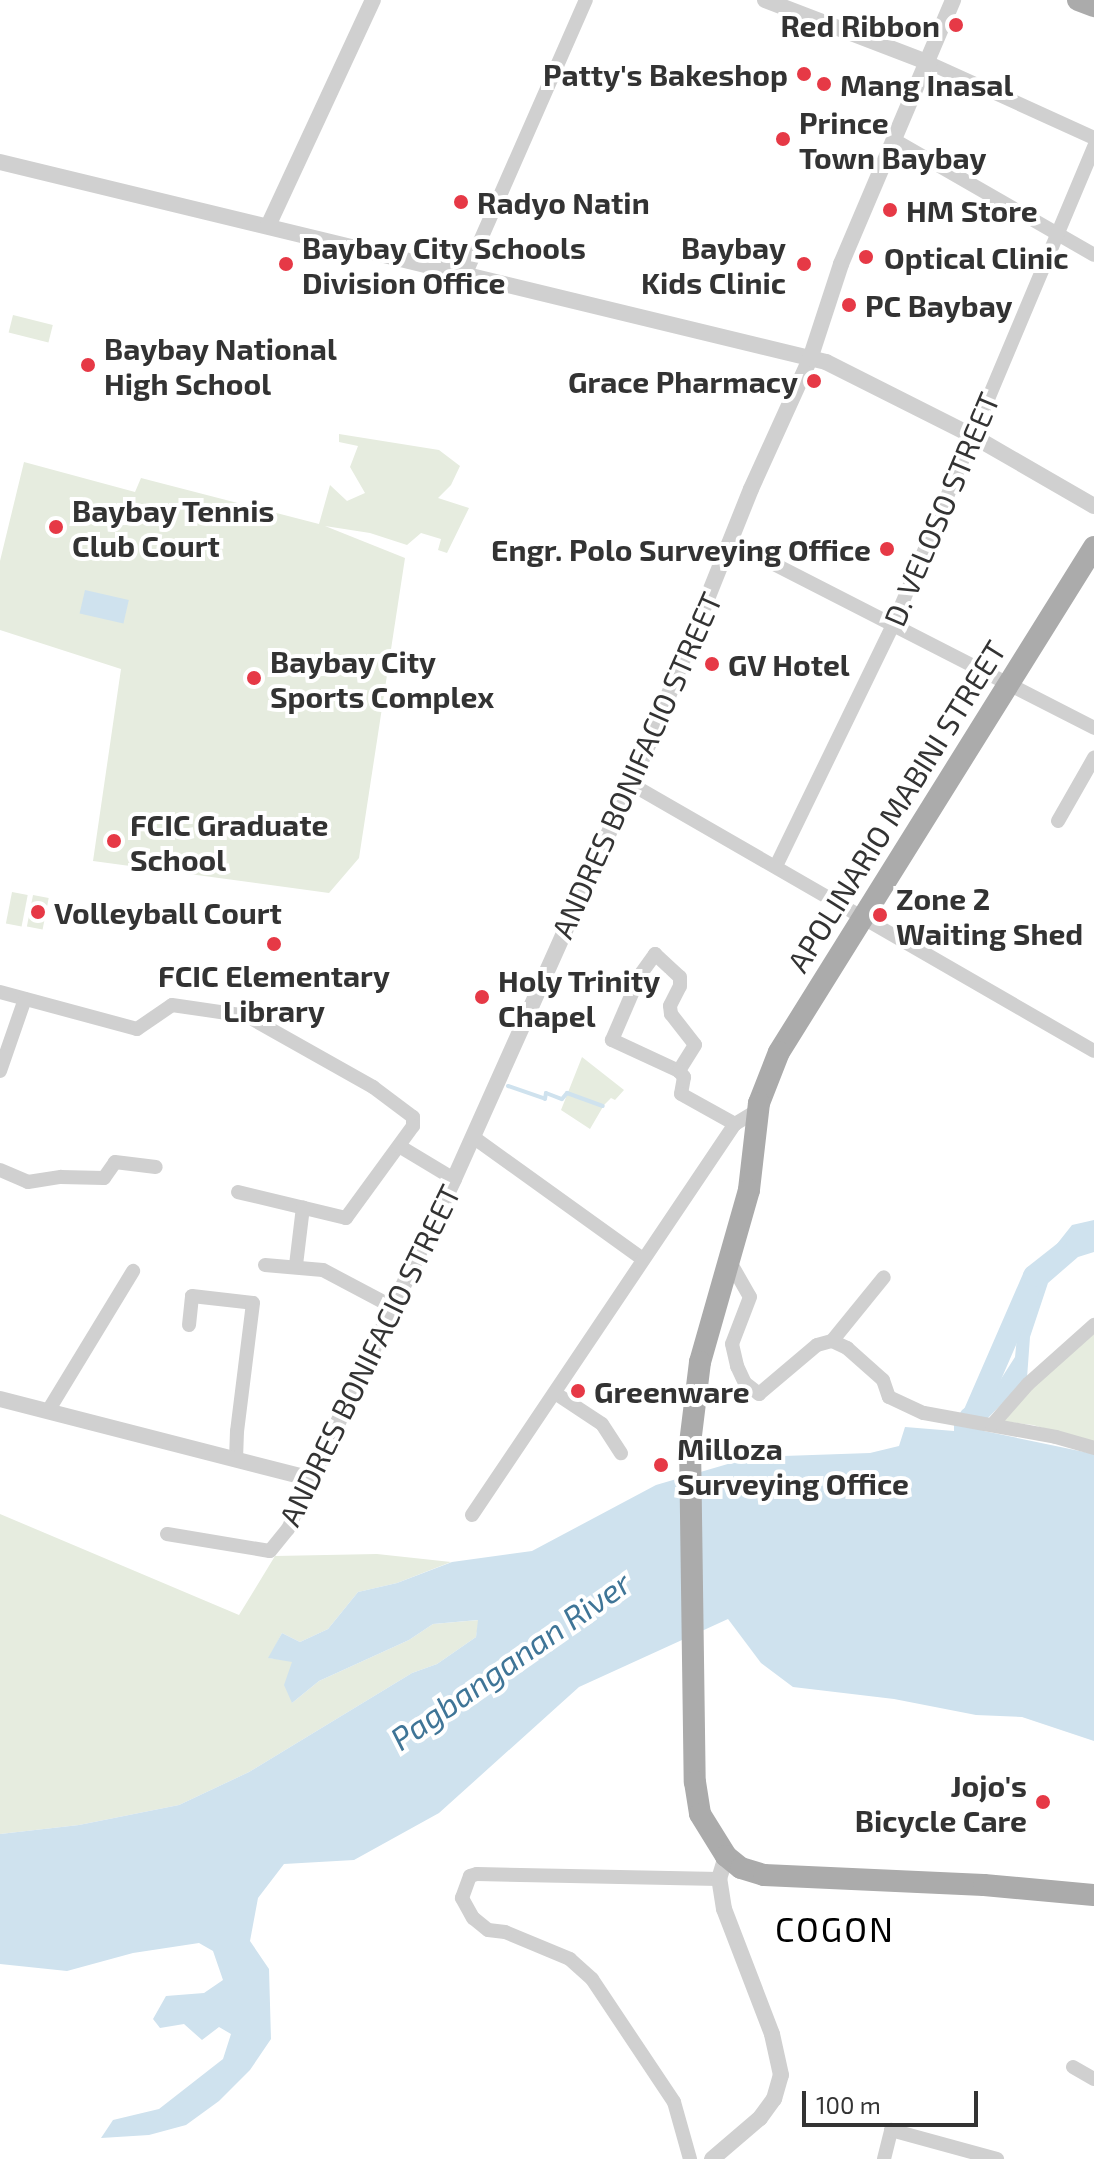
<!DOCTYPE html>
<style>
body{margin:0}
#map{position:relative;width:1094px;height:2159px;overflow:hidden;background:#fff;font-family:"Exo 2",sans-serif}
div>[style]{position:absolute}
.green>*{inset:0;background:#e6ecdf;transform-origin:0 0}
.water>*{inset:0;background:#cfe2ee;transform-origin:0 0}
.stream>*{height:4px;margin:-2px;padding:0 2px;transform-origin:2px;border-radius:2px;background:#cfe2ee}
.river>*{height:22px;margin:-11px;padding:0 11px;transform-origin:11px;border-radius:11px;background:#cfe2ee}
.minor>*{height:14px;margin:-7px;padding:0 7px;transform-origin:7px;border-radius:7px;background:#d0d0d0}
.tertiary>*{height:16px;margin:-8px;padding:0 8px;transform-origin:8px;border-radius:8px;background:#d0d0d0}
.primary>*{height:22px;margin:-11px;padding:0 11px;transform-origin:11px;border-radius:11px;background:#ababab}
.dots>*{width:22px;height:22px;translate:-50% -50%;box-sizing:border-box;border:4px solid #fff;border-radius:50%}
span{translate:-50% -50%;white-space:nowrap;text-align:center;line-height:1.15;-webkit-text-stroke:8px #fff;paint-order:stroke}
.poi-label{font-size:30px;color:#333;font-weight:700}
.right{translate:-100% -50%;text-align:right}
.left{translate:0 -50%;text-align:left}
.street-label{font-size:30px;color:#333}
.water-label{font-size:32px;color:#3f7597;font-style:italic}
.quarter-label{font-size:34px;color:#000;letter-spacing:2px}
.scale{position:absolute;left:802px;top:2091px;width:176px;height:36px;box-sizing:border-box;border:4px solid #333;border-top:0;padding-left:10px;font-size:24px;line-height:28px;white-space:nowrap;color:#333;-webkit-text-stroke:6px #fff;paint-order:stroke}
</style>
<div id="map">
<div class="green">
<div style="left:13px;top:315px;width:41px;height:18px;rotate:14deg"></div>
<div style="clip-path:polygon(339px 434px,439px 450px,460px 466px,451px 485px,438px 498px,469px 508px,447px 553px,438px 550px,441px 539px,421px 533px,407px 545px,370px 533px,325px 526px,405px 558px,359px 858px,329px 893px,93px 861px,121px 669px,0 630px,0 561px,24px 462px,135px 492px,141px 478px,319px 524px,330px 485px,347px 501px,365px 493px,350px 467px,358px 446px,339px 442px)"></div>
<div style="left:12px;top:892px;width:16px;height:32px;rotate:11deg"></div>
<div style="left:33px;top:895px;width:16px;height:32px;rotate:11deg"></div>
<div style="clip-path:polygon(582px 1057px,624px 1090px,615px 1100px,611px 1098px,604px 1105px,590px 1129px,561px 1110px)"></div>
<div style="clip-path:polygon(1094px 1334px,1094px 1443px,1033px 1425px,1000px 1421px,1038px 1382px)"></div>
<div style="clip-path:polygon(0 1514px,239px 1615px,275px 1556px,377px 1554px,451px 1562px,397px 1583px,358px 1592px,328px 1629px,300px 1642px,282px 1633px,269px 1658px,293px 1661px,292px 1703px,319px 1681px,409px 1640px,433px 1624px,479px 1620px,476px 1637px,437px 1664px,412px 1673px,249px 1772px,179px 1805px,79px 1825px,0 1834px)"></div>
</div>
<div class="water">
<div style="left:85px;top:590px;width:45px;height:24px;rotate:13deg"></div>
<div style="clip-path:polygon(1094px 1220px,1094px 1252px,1078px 1257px,1048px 1283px,1030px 1337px,1027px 1378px,985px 1421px,984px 1431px,1094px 1454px,1094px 1741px,1022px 1717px,976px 1715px,894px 1699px,793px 1687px,761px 1663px,728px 1619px,579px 1687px,439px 1813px,354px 1860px,284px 1864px,258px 1898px,250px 1941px,269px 1969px,271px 2039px,250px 2070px,219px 2101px,186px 2125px,149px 2135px,101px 2138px,113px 2120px,159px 2109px,223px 2059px,231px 2034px,219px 2027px,202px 2040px,184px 2024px,160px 2028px,153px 2019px,166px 1996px,204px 1993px,223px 1980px,213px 1951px,199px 1943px,133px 1953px,67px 1971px,0 1964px,0 1834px,79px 1825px,179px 1805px,249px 1772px,412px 1673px,437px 1664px,476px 1637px,478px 1620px,433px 1624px,409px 1640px,319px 1681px,292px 1703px,284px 1685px,292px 1662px,268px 1658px,282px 1633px,300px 1642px,328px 1629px,358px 1592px,397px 1583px,452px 1562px,532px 1551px,656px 1485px,738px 1461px,754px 1457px,870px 1453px,899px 1446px,905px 1427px,954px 1431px,954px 1422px,962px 1410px,999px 1382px,1015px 1357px,1019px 1317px,1038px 1268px,1072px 1225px)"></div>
</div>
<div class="stream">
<div style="left:508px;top:1086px;width:39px;rotate:19deg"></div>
<div style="left:545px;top:1099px;width:6px;rotate:-81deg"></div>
<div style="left:546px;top:1093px;width:17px;rotate:21deg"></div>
<div style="left:562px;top:1099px;width:8px;rotate:-50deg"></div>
<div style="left:567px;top:1093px;width:38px;rotate:20deg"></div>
</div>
<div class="river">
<div style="left:971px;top:1421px;width:158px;rotate:-66.5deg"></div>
<div style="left:1034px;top:1276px;width:55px;rotate:-38.3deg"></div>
<div style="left:1077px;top:1242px;width:18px;rotate:-16deg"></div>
</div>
<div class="minor">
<div style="left:929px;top:63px;width:181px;rotate:24.4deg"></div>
<div style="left:896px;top:141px;width:228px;rotate:29.9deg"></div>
<div style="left:466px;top:273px;width:298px;rotate:-66.3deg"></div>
<div style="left:731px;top:542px;width:408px;rotate:27.1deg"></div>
<div style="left:631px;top:784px;width:534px;rotate:29.97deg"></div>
<div style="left:1058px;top:821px;width:73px;rotate:-60.3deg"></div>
<div style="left:776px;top:866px;width:268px;rotate:-64.1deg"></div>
<div style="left:893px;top:625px;width:519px;rotate:-67.19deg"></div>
<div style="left:0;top:992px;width:142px;rotate:15.1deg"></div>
<div style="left:137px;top:1029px;width:42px;rotate:-34.4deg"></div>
<div style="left:172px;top:1005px;width:76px;rotate:8.3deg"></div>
<div style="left:247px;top:1016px;width:145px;rotate:29.4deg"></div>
<div style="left:373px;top:1087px;width:50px;rotate:36.9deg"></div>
<div style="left:413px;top:1117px;width:9px;rotate:90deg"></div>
<div style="left:413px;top:1126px;width:114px;rotate:126.1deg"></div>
<div style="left:346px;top:1218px;width:111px;rotate:-166.5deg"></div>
<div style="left:0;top:1071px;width:76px;rotate:-70.9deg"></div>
<div style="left:679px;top:1071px;width:74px;rotate:-155.2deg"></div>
<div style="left:612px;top:1040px;width:71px;rotate:-66.7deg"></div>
<div style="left:640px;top:975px;width:26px;rotate:-54deg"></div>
<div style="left:655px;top:954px;width:34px;rotate:43deg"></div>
<div style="left:680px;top:977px;width:9px;rotate:90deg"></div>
<div style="left:680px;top:986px;width:22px;rotate:117deg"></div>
<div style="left:670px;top:1006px;width:8px;rotate:83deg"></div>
<div style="left:671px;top:1014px;width:39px;rotate:52deg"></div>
<div style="left:695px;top:1045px;width:31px;rotate:122deg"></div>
<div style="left:679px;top:1071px;width:8px;rotate:50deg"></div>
<div style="left:684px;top:1077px;width:17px;rotate:100deg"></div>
<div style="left:681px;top:1094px;width:62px;rotate:29.1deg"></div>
<div style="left:473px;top:1137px;width:209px;rotate:35.7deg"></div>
<div style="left:399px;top:1146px;width:64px;rotate:31deg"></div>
<div style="left:0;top:1170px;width:30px;rotate:23deg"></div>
<div style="left:28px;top:1182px;width:33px;rotate:-9deg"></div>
<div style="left:61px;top:1177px;width:43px;rotate:1.3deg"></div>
<div style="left:104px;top:1178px;width:19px;rotate:-55deg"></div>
<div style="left:115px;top:1162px;width:41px;rotate:7deg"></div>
<div style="left:730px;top:1262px;width:40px;rotate:60.3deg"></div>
<div style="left:750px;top:1297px;width:50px;rotate:111deg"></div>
<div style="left:732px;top:1344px;width:23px;rotate:77deg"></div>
<div style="left:737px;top:1366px;width:19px;rotate:65deg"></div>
<div style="left:745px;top:1383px;width:18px;rotate:38deg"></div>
<div style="left:759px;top:1394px;width:76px;rotate:-40.2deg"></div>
<div style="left:817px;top:1345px;width:16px;rotate:-15deg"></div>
<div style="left:832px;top:1341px;width:17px;rotate:25deg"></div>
<div style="left:847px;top:1348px;width:48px;rotate:41.6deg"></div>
<div style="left:883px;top:1380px;width:18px;rotate:71deg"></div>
<div style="left:889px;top:1397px;width:38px;rotate:25deg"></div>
<div style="left:924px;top:1413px;width:134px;rotate:10.3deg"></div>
<div style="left:1056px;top:1437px;width:40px;rotate:16deg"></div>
<div style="left:265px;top:1265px;width:58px;rotate:4.9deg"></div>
<div style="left:323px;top:1270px;width:79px;rotate:27.9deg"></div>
<div style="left:296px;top:1265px;width:58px;rotate:-83.1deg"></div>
<div style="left:189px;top:1325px;width:29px;rotate:-84deg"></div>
<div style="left:192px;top:1296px;width:61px;rotate:6.5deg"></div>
<div style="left:253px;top:1303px;width:129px;rotate:97.1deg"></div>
<div style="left:237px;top:1431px;width:28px;rotate:92deg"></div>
<div style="left:832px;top:1341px;width:82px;rotate:-50.9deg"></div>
<div style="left:555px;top:1393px;width:56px;rotate:33.4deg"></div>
<div style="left:602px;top:1424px;width:35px;rotate:57deg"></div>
<div style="left:48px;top:1411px;width:164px;rotate:-58.7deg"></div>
<div style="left:992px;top:1425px;width:55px;rotate:-48.7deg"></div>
<div style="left:1028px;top:1384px;width:89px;rotate:-41.8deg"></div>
<div style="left:472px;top:1515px;width:471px;rotate:-56.1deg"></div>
<div style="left:735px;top:1124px;width:27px;rotate:-31deg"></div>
<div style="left:167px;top:1534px;width:104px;rotate:9.4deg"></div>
<div style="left:270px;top:1551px;width:28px;rotate:-51deg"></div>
<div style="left:288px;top:1529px;width:55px;rotate:-65.3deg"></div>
<div style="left:1073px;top:2067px;width:24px;rotate:30deg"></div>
<div style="left:690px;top:2159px;width:59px;rotate:-105.7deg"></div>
<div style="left:674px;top:2102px;width:148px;rotate:-123.7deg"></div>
<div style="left:592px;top:1979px;width:30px;rotate:-138deg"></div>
<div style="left:570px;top:1959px;width:70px;rotate:-157.4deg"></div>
<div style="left:505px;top:1932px;width:17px;rotate:-173deg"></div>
<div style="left:488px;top:1930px;width:19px;rotate:-141deg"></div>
<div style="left:473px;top:1918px;width:23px;rotate:-119deg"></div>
<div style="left:462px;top:1898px;width:23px;rotate:-70deg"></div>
<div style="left:470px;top:1876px;width:7px;rotate:-16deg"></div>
<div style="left:477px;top:1874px;width:242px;rotate:1.2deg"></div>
<div style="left:884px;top:2159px;width:30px;rotate:-76deg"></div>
<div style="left:891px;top:2130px;width:110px;rotate:15.3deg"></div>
</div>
<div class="tertiary">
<div style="left:765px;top:0;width:176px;rotate:21deg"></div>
<div style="left:0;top:162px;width:850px;rotate:13.61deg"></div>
<div style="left:826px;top:362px;width:162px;rotate:26.7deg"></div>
<div style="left:971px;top:435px;width:142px;rotate:30deg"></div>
<div style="left:268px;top:226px;width:249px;rotate:-65.1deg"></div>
<div style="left:0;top:1399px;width:321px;rotate:14.4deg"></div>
<div style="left:311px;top:1479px;width:332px;rotate:-64.5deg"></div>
<div style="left:454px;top:1179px;width:482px;rotate:-65.9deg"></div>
<div style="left:651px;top:739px;width:269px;rotate:-68.2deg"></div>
<div style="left:751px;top:489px;width:143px;rotate:-65.6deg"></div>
<div style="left:810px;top:359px;width:100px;rotate:-71.9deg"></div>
<div style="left:841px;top:264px;width:287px;rotate:-67deg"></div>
<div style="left:712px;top:2159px;width:63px;rotate:-40.5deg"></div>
<div style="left:760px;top:2118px;width:24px;rotate:-54deg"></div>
<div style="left:774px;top:2099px;width:25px;rotate:-74deg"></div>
<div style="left:781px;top:2075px;width:42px;rotate:-102.4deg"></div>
<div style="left:772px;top:2034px;width:134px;rotate:-111deg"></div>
<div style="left:724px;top:1909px;width:30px;rotate:-99deg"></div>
<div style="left:719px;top:1879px;width:24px;rotate:-73deg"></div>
</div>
<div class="primary">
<div style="left:1078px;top:0;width:17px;rotate:21deg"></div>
<div style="left:1094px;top:547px;width:595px;rotate:121.95deg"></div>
<div style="left:779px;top:1052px;width:55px;rotate:111.4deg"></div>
<div style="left:759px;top:1103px;width:88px;rotate:96.6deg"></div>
<div style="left:749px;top:1190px;width:179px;rotate:105.9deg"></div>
<div style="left:700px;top:1362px;width:83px;rotate:97deg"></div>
<div style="left:690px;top:1444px;width:338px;rotate:89.2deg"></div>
<div style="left:695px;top:1782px;width:32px;rotate:81deg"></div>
<div style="left:700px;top:1814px;width:49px;rotate:58.2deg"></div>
<div style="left:726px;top:1856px;width:19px;rotate:39deg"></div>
<div style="left:741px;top:1868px;width:24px;rotate:17deg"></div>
<div style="left:764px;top:1875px;width:220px;rotate:2.6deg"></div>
<div style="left:984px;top:1885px;width:110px;rotate:5.2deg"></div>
</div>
<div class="dots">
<div style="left:956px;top:25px;background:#e63946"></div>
<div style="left:804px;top:74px;background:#e63946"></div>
<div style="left:824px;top:84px;background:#e63946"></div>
<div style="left:783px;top:139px;background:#e63946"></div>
<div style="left:461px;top:202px;background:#e63946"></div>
<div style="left:890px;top:210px;background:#e63946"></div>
<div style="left:866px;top:257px;background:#e63946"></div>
<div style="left:286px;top:264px;background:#e63946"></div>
<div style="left:804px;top:264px;background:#e63946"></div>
<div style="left:849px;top:305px;background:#e63946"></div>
<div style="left:88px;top:365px;background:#e63946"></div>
<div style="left:814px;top:381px;background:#e63946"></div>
<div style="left:56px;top:527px;background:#e63946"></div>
<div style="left:887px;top:549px;background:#e63946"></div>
<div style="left:712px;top:664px;background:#e63946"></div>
<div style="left:254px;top:678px;background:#e63946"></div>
<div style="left:114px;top:841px;background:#e63946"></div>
<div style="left:38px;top:912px;background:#e63946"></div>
<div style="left:880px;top:915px;background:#e63946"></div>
<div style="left:274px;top:944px;background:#e63946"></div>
<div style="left:482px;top:997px;background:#e63946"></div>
<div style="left:578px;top:1391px;background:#e63946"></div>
<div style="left:661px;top:1465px;background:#e63946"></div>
<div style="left:1043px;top:1802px;background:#e63946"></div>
</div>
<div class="poi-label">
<span class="right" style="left:940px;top:25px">Red Ribbon</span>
<span class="right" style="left:788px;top:74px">Patty's Bakeshop</span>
<span class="left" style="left:840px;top:84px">Mang Inasal</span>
<span class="left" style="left:799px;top:139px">Prince<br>Town Baybay</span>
<span class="left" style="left:477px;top:202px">Radyo Natin</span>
<span class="left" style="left:906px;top:210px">HM Store</span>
<span class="left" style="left:302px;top:264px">Baybay City Schools<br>Division Office</span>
<span class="right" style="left:786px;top:264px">Baybay<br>Kids Clinic</span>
<span class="left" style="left:884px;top:257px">Optical Clinic</span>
<span class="left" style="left:865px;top:305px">PC Baybay</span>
<span class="left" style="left:104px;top:365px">Baybay National<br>High School</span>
<span class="right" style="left:798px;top:381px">Grace Pharmacy</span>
<span class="left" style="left:72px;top:527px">Baybay Tennis<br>Club Court</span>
<span class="right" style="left:871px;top:549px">Engr. Polo Surveying Office</span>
<span class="left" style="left:270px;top:678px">Baybay City<br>Sports Complex</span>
<span class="left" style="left:728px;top:664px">GV Hotel</span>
<span class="left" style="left:130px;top:841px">FCIC Graduate<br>School</span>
<span class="left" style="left:896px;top:915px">Zone 2<br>Waiting Shed</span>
<span class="left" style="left:54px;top:912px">Volleyball Court</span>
<span style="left:274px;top:992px">FCIC Elementary<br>Library</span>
<span class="left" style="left:498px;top:997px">Holy Trinity<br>Chapel</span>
<span class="left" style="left:594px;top:1391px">Greenware</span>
<span class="left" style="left:677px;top:1465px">Milloza<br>Surveying Office</span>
<span class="right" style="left:1027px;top:1802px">Jojo's<br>Bicycle Care</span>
</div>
<div class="street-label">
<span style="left:941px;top:509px;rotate:-67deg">D. VELOSO STREET</span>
<span style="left:636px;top:765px;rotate:-66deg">ANDRES BONIFACIO STREET</span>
<span style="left:896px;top:806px;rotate:-58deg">APOLINARIO MABINI STREET</span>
<span style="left:369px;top:1355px;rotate:-64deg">ANDRES BONIFACIO STREET</span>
</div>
<div class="water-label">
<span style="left:510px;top:1660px;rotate:-35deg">Pagbanganan River</span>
</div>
<div class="quarter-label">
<span style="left:835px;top:1929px">COGON</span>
</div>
<div class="scale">100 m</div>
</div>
